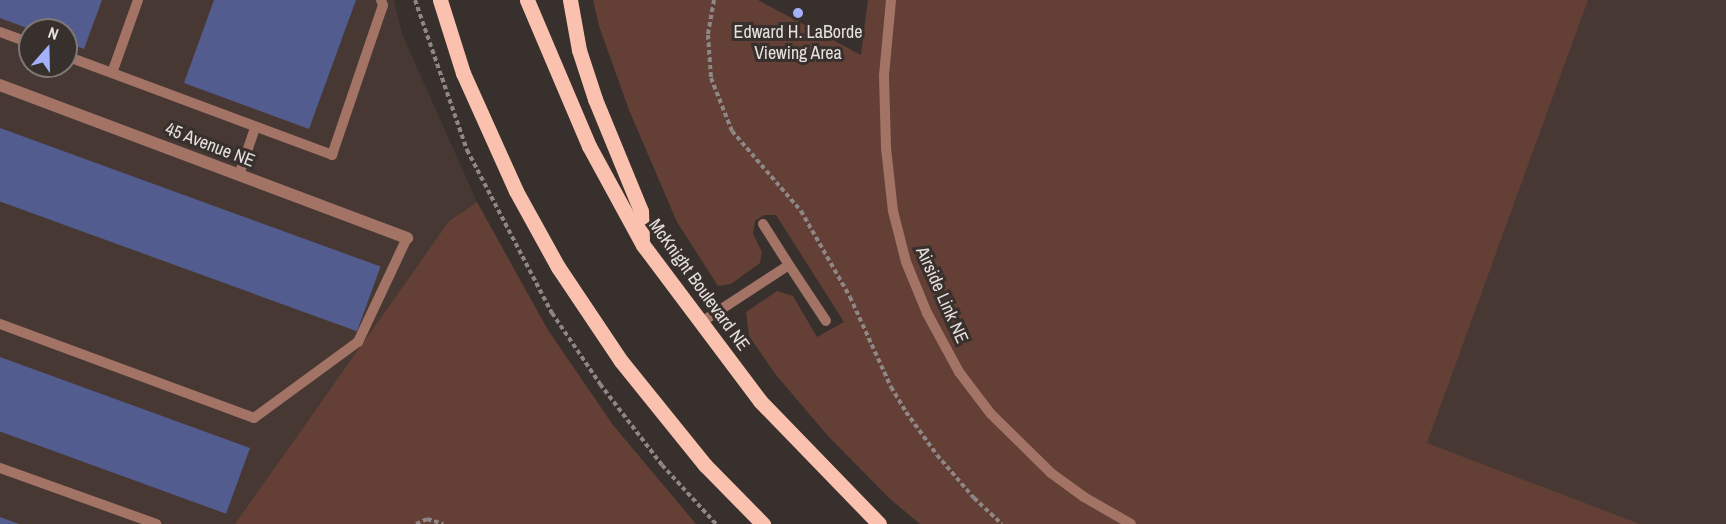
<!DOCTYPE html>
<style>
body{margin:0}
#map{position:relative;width:1726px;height:524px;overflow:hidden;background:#38302d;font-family:"Archivo Narrow",sans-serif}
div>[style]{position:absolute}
.built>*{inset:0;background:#473834}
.green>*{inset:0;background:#633f35}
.building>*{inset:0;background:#535c8e;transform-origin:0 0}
.path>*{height:4px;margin-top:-2px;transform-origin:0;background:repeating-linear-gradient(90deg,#8e8785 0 4.5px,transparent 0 7.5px)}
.lane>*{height:10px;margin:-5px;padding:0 5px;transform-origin:5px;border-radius:5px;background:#a37466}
.street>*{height:12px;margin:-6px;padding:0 6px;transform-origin:6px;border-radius:6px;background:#a37466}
.primary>*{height:15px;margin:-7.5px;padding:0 7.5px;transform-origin:7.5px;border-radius:7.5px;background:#fbc1af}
.dots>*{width:16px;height:16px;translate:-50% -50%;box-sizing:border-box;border:3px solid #38302d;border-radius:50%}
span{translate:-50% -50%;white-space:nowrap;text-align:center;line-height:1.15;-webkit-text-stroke:6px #38302d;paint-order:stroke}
.poi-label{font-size:18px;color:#e6e1df}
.street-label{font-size:18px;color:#e6e1df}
.north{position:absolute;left:18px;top:18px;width:60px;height:60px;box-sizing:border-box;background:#38302d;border:2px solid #7e7774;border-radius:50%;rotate:20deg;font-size:16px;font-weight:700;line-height:24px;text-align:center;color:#e6e1df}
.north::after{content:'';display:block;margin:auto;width:21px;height:27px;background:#a4b2fc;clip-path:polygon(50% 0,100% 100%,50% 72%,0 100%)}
</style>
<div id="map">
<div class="built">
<div style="clip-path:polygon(evenodd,0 0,394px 0,402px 34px,477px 202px,449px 221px,235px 524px,0 524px,0 0,30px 30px,66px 30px,66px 66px,30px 66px,30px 30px)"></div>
<div style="clip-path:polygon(868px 0,1726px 0,1726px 524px,1021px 524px,851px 138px)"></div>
</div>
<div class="green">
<div style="clip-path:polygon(593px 0,758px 0,861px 55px,868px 0,1588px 0,1427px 443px,1640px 524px,920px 524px,889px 498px,828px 436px,776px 375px,749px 336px,746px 312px,777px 291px,793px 296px,817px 337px,844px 322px,776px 215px,764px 215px,755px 221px,753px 234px,762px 252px,760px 263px,731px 284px,718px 286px,677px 222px,629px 110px,599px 26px)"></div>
<div style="clip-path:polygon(477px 202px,548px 330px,613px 425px,696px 524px,235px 524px,449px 221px)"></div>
</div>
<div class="building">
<div style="clip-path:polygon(0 0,102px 0,84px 49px,66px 42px,66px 30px,32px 30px,0 18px)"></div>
<div style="clip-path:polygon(214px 0,356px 0,309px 129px,184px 83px)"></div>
<div style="left:0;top:128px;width:405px;height:69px;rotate:20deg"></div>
<div style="left:0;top:357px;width:266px;height:70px;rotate:20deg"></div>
<div style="clip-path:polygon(0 517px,19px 524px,0 524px)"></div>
</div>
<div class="path">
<div style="left:415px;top:0;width:159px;rotate:70.9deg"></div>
<div style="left:467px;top:150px;width:184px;rotate:62.5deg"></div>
<div style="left:552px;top:313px;width:86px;rotate:55.9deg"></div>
<div style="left:600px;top:384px;width:102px;rotate:52.6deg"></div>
<div style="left:662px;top:465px;width:80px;rotate:47.5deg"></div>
<div style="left:714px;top:0;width:36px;rotate:100deg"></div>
<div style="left:708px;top:35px;width:43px;rotate:86deg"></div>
<div style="left:711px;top:78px;width:57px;rotate:68.4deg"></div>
<div style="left:732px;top:131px;width:106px;rotate:49.2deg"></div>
<div style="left:801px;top:211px;width:99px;rotate:60.3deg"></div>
<div style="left:850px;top:297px;width:99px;rotate:65.5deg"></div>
<div style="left:891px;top:387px;width:29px;rotate:59deg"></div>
<div style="left:906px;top:412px;width:53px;rotate:54.2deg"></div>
<div style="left:937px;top:455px;width:57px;rotate:49.3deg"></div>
<div style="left:974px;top:498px;width:38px;rotate:43deg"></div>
<div style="left:416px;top:524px;width:12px;rotate:-24deg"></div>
<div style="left:427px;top:519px;width:17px;rotate:17deg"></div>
</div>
<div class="lane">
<div style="left:138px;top:0;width:77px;rotate:109.6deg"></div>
<div style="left:112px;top:73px;width:235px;rotate:20.4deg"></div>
<div style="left:332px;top:155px;width:158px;rotate:-71.2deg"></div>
<div style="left:383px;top:5px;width:5px;rotate:-112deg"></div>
<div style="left:891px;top:0;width:76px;rotate:95.3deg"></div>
<div style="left:884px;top:76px;width:72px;rotate:88.4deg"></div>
<div style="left:886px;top:148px;width:63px;rotate:83.7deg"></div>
<div style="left:893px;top:211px;width:53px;rotate:75.7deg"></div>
<div style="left:906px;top:262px;width:55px;rotate:67.6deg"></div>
<div style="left:927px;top:313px;width:67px;rotate:61.5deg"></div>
<div style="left:959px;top:372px;width:53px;rotate:52.7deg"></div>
<div style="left:991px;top:414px;width:84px;rotate:44.5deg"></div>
<div style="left:1051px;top:473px;width:41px;rotate:36deg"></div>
<div style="left:1084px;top:497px;width:54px;rotate:29.9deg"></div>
<div style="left:0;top:32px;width:32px;rotate:20deg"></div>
<div style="left:66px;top:56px;width:49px;rotate:20.3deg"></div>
<div style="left:239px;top:175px;width:50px;rotate:-71.2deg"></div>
<div style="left:763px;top:224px;width:49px;rotate:57.6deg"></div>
<div style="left:700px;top:323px;width:106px;rotate:-33.1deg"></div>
<div style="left:789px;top:265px;width:67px;rotate:56.5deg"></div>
<div style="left:0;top:324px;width:271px;rotate:20.3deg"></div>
<div style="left:254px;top:418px;width:129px;rotate:-36.2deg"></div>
<div style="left:358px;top:342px;width:115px;rotate:-64.8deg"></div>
<div style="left:0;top:468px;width:166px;rotate:19.7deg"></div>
</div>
<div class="street">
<div style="left:0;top:85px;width:435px;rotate:20.6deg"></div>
</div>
<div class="primary">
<div style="left:440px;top:0;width:77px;rotate:72.5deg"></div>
<div style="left:463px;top:73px;width:129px;rotate:65.8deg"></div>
<div style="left:516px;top:191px;width:87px;rotate:61.1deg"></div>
<div style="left:558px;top:267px;width:113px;rotate:56.2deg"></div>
<div style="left:621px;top:361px;width:134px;rotate:51.1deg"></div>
<div style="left:705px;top:465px;width:83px;rotate:45.5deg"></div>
<div style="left:527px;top:0;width:159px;rotate:67deg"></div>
<div style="left:589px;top:146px;width:113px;rotate:61.4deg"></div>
<div style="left:643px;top:245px;width:195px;rotate:53.1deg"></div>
<div style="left:760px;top:401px;width:171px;rotate:45.9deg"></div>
<div style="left:570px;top:0;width:51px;rotate:79.8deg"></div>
<div style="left:579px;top:50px;width:52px;rotate:71.9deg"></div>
<div style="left:595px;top:99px;width:121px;rotate:67.7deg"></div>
<div style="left:641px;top:211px;width:28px;rotate:88deg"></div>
</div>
<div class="dots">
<div style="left:798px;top:13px;background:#a4b2fc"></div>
</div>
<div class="poi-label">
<span style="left:798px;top:43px">Edward H. LaBorde<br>Viewing Area</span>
</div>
<div class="street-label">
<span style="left:210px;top:145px;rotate:21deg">45 Avenue NE</span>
<span style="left:699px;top:285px;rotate:54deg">McKnight Boulevard NE</span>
<span style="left:942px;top:295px;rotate:66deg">Airside Link NE</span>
</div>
<div class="north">N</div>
</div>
